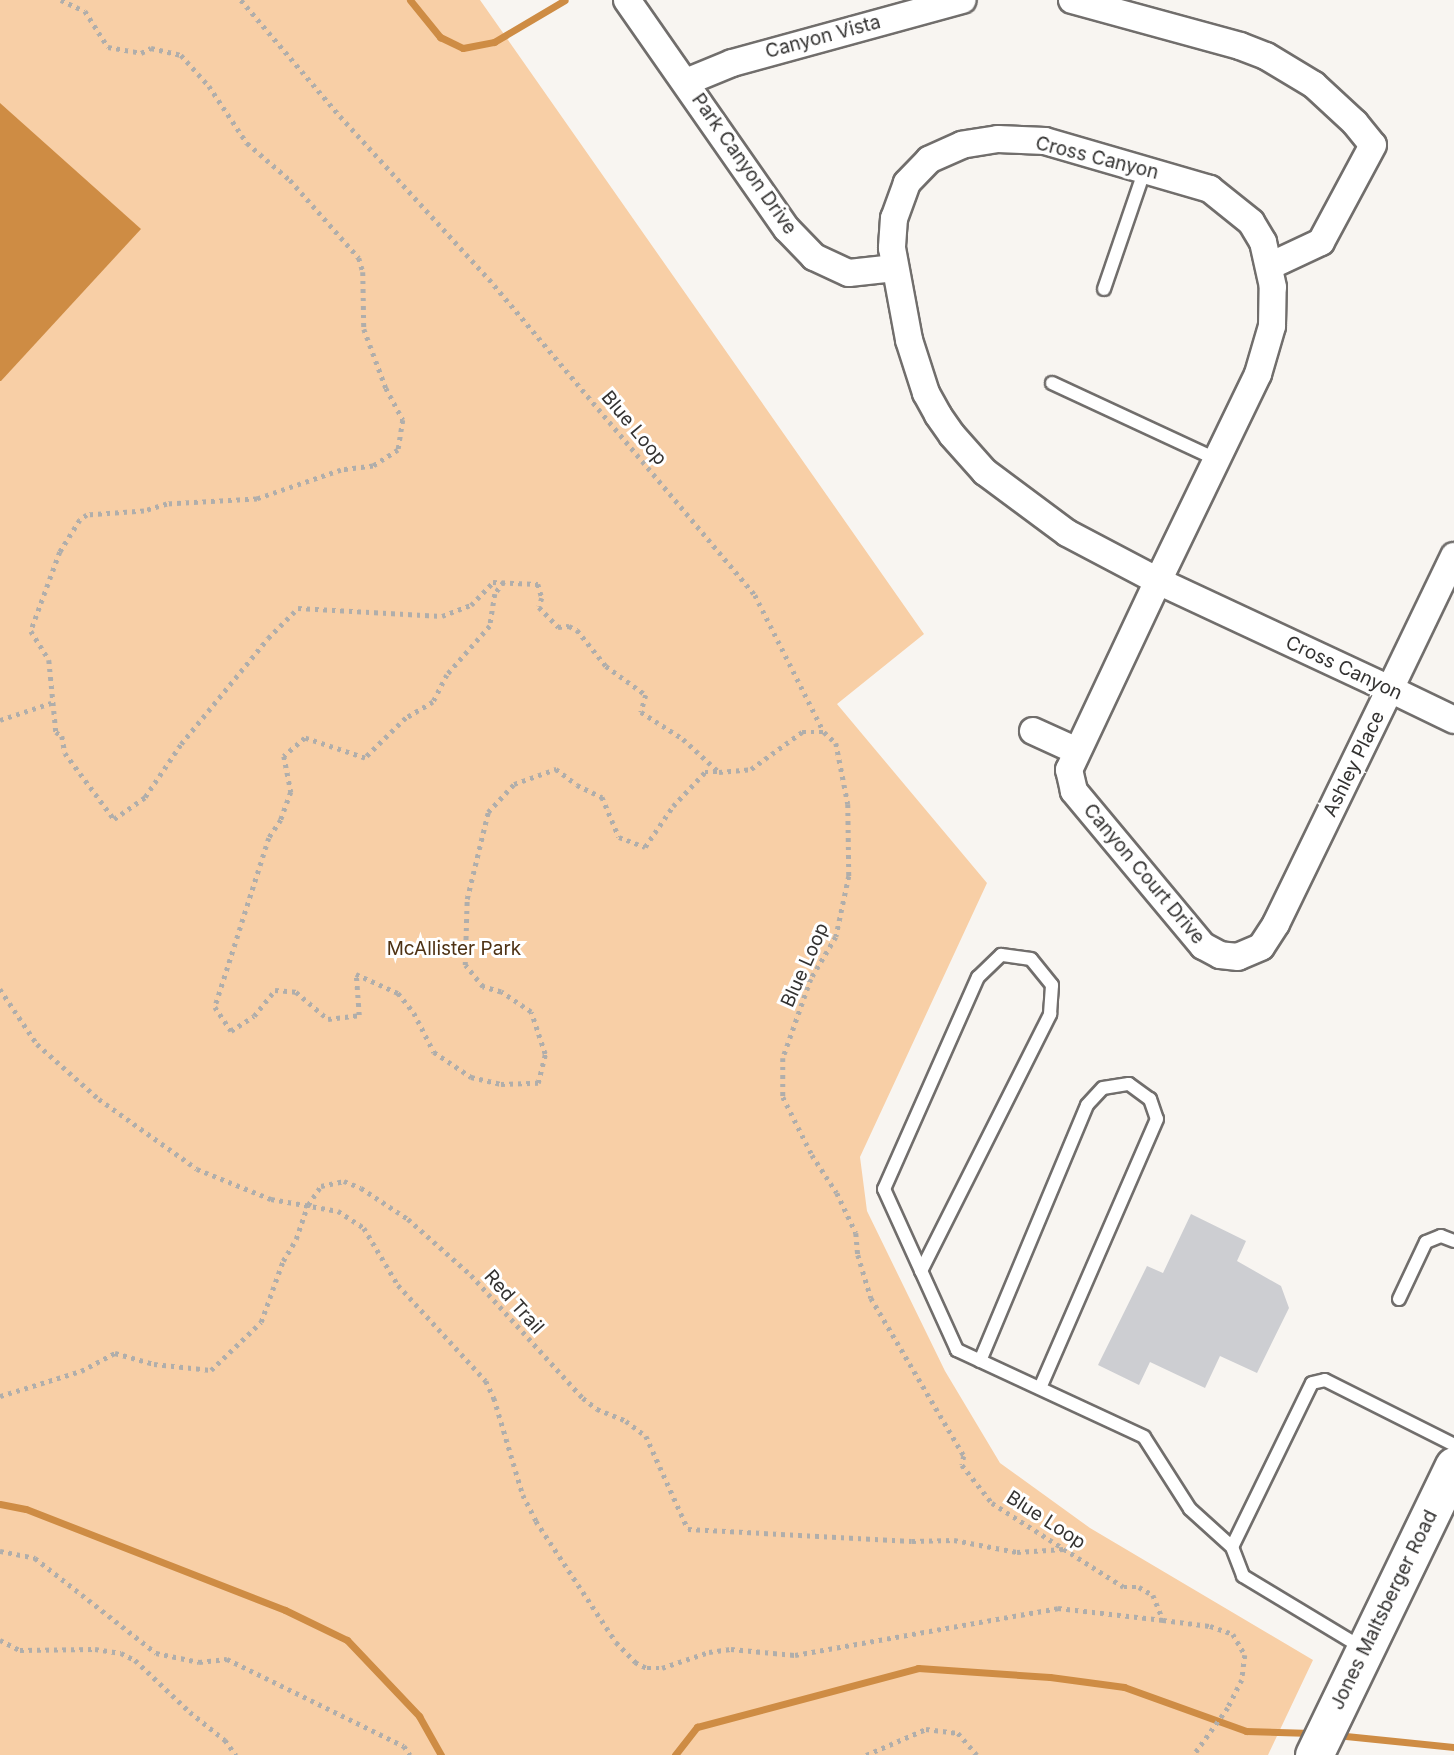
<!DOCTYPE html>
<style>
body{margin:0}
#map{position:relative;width:1454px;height:1755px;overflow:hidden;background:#f8f5f1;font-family:Inter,sans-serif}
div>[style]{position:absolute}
.green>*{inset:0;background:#f8cfa6}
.water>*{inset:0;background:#ce8c44}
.stream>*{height:7px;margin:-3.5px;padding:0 3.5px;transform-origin:3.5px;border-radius:3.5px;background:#ce8c44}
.building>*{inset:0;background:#cdced2}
.path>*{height:4.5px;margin-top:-2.25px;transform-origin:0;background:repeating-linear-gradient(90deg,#b0aeab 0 3.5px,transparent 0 8.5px)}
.roads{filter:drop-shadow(2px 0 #716e6c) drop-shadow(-2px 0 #716e6c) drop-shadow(0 2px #716e6c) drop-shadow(0 -2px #716e6c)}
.service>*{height:12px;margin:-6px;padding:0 6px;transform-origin:6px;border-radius:6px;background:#fff}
.minor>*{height:26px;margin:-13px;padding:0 13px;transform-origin:13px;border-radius:13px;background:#fff}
.secondary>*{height:37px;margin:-18.5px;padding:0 18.5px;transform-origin:18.5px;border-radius:18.5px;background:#fff}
span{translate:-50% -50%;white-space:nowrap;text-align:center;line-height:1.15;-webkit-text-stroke:6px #fff;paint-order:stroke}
.street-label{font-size:19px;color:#333231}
.park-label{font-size:19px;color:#4e3214}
</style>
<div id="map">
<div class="green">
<div style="clip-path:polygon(0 0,480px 0,924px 634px,837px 704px,987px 883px,860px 1157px,867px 1211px,945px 1371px,1000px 1463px,1090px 1528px,1313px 1660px,1268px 1755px,0 1755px)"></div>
</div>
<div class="water">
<div style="clip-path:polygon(0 103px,141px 229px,1px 381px,0 381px)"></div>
</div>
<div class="stream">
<div style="left:410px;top:0;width:48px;rotate:51deg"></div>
<div style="left:440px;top:37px;width:25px;rotate:26deg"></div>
<div style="left:463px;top:48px;width:32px;rotate:-11deg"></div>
<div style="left:494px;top:42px;width:82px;rotate:-30.6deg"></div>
<div style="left:0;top:1504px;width:26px;rotate:11deg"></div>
<div style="left:26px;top:1509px;width:278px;rotate:21.3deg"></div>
<div style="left:285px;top:1610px;width:69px;rotate:25.8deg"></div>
<div style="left:347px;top:1640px;width:105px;rotate:46.5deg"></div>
<div style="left:419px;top:1716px;width:45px;rotate:60.6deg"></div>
<div style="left:1336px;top:1735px;width:119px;rotate:5.8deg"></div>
<div style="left:675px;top:1755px;width:36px;rotate:-52deg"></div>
<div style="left:697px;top:1727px;width:229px;rotate:-14.9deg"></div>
<div style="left:918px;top:1668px;width:132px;rotate:3.9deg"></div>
<div style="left:1050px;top:1677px;width:75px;rotate:7.7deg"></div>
<div style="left:1124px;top:1687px;width:130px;rotate:19.8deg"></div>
<div style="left:1246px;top:1731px;width:65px;rotate:1.8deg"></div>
</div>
<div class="building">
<div style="clip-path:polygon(1191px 1214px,1246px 1241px,1237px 1261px,1281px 1286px,1289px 1308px,1257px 1373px,1220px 1356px,1205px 1388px,1150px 1362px,1139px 1385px,1098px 1365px,1147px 1266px,1163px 1273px)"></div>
</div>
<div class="path">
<div style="left:61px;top:0;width:26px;rotate:25deg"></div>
<div style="left:85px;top:11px;width:43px;rotate:57.4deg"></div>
<div style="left:108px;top:47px;width:34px;rotate:10deg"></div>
<div style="left:141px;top:53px;width:11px;rotate:-27deg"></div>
<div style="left:151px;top:48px;width:31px;rotate:13deg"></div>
<div style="left:181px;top:55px;width:42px;rotate:47.9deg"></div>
<div style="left:209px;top:86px;width:69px;rotate:56.3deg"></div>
<div style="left:247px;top:143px;width:57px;rotate:40.7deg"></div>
<div style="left:290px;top:180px;width:104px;rotate:48.5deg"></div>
<div style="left:359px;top:258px;width:15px;rotate:74deg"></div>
<div style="left:363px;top:272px;width:57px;rotate:89deg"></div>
<div style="left:364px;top:329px;width:63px;rotate:69.6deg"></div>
<div style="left:386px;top:388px;width:36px;rotate:62deg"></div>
<div style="left:403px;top:420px;width:30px;rotate:99deg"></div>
<div style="left:398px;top:450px;width:30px;rotate:147deg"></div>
<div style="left:373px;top:466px;width:32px;rotate:173deg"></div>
<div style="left:341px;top:470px;width:89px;rotate:161deg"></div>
<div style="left:257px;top:499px;width:90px;rotate:176.8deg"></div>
<div style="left:167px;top:504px;width:24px;rotate:163deg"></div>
<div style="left:144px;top:511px;width:57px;rotate:176deg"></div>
<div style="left:87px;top:515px;width:9px;rotate:144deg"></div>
<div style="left:80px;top:520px;width:38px;rotate:122deg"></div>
<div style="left:60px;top:552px;width:84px;rotate:110.2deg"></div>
<div style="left:31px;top:631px;width:34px;rotate:58deg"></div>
<div style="left:49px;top:660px;width:72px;rotate:84.4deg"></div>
<div style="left:56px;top:732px;width:7px;rotate:34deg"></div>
<div style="left:62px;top:736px;width:17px;rotate:80deg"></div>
<div style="left:65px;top:753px;width:82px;rotate:53.4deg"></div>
<div style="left:114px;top:819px;width:38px;rotate:-35deg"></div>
<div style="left:145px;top:797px;width:64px;rotate:-55.8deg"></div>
<div style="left:181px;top:744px;width:137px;rotate:-50.6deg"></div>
<div style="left:268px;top:638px;width:42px;rotate:-45deg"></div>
<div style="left:298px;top:608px;width:144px;rotate:3.2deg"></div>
<div style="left:442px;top:616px;width:31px;rotate:-21deg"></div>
<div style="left:471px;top:605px;width:32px;rotate:-46deg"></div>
<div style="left:493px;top:582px;width:45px;rotate:2.5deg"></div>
<div style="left:538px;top:584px;width:15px;rotate:74deg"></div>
<div style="left:542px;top:598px;width:9px;rotate:108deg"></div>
<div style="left:539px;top:607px;width:28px;rotate:46deg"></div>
<div style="left:558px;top:627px;width:11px;rotate:-5deg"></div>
<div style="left:569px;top:626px;width:9px;rotate:27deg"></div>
<div style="left:577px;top:630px;width:46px;rotate:51.1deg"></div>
<div style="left:606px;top:666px;width:49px;rotate:35.9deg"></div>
<div style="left:646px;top:695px;width:18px;rotate:106deg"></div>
<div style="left:641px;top:712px;width:50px;rotate:32.7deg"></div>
<div style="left:683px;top:739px;width:49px;rotate:42.5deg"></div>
<div style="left:719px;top:772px;width:32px;rotate:-5deg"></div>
<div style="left:751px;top:769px;width:63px;rotate:-36deg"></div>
<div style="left:802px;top:732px;width:22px"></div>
<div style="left:241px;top:0;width:153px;rotate:49.5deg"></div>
<div style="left:340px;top:116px;width:221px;rotate:47.6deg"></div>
<div style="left:489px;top:279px;width:413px;rotate:49.9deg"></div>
<div style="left:755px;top:595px;width:153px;rotate:63.3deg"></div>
<div style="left:824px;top:732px;width:16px;rotate:43deg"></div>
<div style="left:836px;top:743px;width:62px;rotate:78.9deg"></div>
<div style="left:848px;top:804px;width:72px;rotate:89.2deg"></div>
<div style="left:849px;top:876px;width:62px;rotate:102deg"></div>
<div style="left:836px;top:937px;width:49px;rotate:120.8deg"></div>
<div style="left:811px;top:979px;width:84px;rotate:109.5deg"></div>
<div style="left:783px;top:1058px;width:39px;rotate:90deg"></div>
<div style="left:783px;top:1097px;width:65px;rotate:63.4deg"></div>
<div style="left:812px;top:1155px;width:45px;rotate:56.7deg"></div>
<div style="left:837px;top:1193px;width:44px;rotate:64.6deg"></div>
<div style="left:856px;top:1233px;width:22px;rotate:85deg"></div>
<div style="left:858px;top:1255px;width:45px;rotate:73.2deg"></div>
<div style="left:871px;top:1298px;width:183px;rotate:59.5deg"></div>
<div style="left:964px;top:1456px;width:9px;rotate:103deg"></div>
<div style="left:962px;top:1465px;width:48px;rotate:51.7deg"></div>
<div style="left:992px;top:1503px;width:156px;rotate:32.5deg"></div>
<div style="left:1124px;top:1587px;width:15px"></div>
<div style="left:1139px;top:1587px;width:16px;rotate:30deg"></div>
<div style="left:1153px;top:1595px;width:27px;rotate:68deg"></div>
<div style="left:1163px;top:1620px;width:47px;rotate:7.3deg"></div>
<div style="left:1210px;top:1626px;width:24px;rotate:19deg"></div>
<div style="left:1233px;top:1634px;width:24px;rotate:60deg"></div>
<div style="left:1245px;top:1655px;width:25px;rotate:97deg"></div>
<div style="left:1242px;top:1680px;width:31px;rotate:117deg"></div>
<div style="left:1228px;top:1708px;width:58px;rotate:125.9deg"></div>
<div style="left:504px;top:582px;width:15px;rotate:127deg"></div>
<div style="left:495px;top:594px;width:32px;rotate:99deg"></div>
<div style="left:490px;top:626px;width:65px;rotate:131.3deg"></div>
<div style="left:447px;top:675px;width:30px;rotate:117deg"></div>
<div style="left:433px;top:702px;width:31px;rotate:149deg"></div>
<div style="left:406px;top:718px;width:57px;rotate:135.7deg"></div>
<div style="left:365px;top:758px;width:63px;rotate:-161.6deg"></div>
<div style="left:305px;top:738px;width:28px;rotate:139deg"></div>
<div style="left:284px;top:756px;width:37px;rotate:79deg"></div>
<div style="left:291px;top:792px;width:30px;rotate:110deg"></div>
<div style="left:281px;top:820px;width:22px;rotate:124deg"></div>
<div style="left:269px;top:838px;width:177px;rotate:107.7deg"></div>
<div style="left:215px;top:1007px;width:29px;rotate:56deg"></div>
<div style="left:231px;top:1031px;width:27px;rotate:-33deg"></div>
<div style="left:254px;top:1016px;width:33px;rotate:-51deg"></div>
<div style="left:275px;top:990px;width:21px;rotate:5deg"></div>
<div style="left:296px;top:992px;width:42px;rotate:40.2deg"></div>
<div style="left:328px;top:1019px;width:31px;rotate:-7deg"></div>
<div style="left:359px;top:1015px;width:41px;rotate:-94.2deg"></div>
<div style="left:356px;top:974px;width:46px;rotate:24.3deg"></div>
<div style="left:398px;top:993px;width:26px;rotate:51deg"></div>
<div style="left:414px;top:1013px;width:44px;rotate:62.9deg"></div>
<div style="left:434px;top:1052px;width:45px;rotate:34deg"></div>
<div style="left:471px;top:1077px;width:31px;rotate:13deg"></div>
<div style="left:501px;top:1084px;width:37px;rotate:-2deg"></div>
<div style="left:538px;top:1083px;width:30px;rotate:-76deg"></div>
<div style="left:545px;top:1054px;width:44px;rotate:-108.4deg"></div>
<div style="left:531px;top:1012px;width:36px;rotate:-146deg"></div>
<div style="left:501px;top:992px;width:19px;rotate:-164deg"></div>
<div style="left:483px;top:987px;width:28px;rotate:-129deg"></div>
<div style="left:465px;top:965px;width:66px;rotate:-88.3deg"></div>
<div style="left:467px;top:899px;width:89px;rotate:-76.4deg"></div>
<div style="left:488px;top:812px;width:38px;rotate:-47deg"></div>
<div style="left:514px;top:784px;width:45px;rotate:-19.7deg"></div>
<div style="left:556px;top:769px;width:26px;rotate:37deg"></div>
<div style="left:577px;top:785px;width:28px;rotate:26deg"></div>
<div style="left:602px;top:797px;width:43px;rotate:67deg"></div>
<div style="left:619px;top:837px;width:28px;rotate:21deg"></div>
<div style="left:645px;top:847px;width:50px;rotate:-55.7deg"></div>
<div style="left:673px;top:806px;width:47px;rotate:-46.7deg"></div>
<div style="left:705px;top:772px;width:13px"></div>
<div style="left:0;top:720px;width:54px;rotate:-18.4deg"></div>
<div style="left:0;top:989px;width:66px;rotate:56.1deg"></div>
<div style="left:37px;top:1044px;width:83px;rotate:41.6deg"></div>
<div style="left:99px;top:1099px;width:120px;rotate:35.5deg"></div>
<div style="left:197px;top:1169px;width:80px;rotate:22.1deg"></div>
<div style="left:271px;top:1199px;width:68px;rotate:10.2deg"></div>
<div style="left:338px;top:1211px;width:31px;rotate:33deg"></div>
<div style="left:364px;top:1228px;width:66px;rotate:59.2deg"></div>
<div style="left:398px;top:1285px;width:130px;rotate:47.5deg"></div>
<div style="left:486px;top:1381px;width:19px;rotate:65deg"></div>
<div style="left:494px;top:1398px;width:101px;rotate:73.4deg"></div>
<div style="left:523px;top:1495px;width:29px;rotate:63deg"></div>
<div style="left:536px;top:1521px;width:145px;rotate:56.5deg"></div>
<div style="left:616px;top:1642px;width:28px;rotate:46deg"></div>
<div style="left:635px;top:1662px;width:13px;rotate:27deg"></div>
<div style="left:647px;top:1668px;width:15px"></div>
<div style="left:662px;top:1668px;width:50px;rotate:-18.8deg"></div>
<div style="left:709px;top:1652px;width:22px;rotate:-8deg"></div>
<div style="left:731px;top:1649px;width:64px;rotate:5.4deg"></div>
<div style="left:795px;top:1655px;width:267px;rotate:-10.1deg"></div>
<div style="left:1058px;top:1608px;width:106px;rotate:6.5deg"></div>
<div style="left:0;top:1396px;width:85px;rotate:-17.2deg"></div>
<div style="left:81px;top:1371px;width:38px;rotate:-28deg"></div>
<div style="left:115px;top:1353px;width:41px;rotate:15.8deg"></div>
<div style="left:154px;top:1364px;width:57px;rotate:6deg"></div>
<div style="left:211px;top:1370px;width:69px;rotate:-43.8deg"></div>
<div style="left:261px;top:1322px;width:65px;rotate:-70.2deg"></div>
<div style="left:283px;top:1261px;width:26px;rotate:-59deg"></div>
<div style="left:296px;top:1239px;width:36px;rotate:-71deg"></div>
<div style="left:308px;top:1205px;width:23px;rotate:-56deg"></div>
<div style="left:321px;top:1186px;width:24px;rotate:-12deg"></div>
<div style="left:344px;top:1181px;width:18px;rotate:22deg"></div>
<div style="left:361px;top:1188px;width:56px;rotate:33.4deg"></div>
<div style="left:408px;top:1219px;width:84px;rotate:41.6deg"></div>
<div style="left:471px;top:1275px;width:166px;rotate:47.7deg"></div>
<div style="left:583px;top:1398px;width:18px;rotate:38deg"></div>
<div style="left:597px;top:1409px;width:31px;rotate:22deg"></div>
<div style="left:626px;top:1421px;width:25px;rotate:37deg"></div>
<div style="left:646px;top:1436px;width:102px;rotate:65.7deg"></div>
<div style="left:688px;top:1529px;width:224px;rotate:3.1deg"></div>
<div style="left:912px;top:1541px;width:42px;rotate:-1.4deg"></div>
<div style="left:954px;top:1540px;width:64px;rotate:10.8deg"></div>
<div style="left:1017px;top:1552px;width:47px;rotate:-3.7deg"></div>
<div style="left:0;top:1551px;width:36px;rotate:11deg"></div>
<div style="left:35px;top:1558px;width:154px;rotate:38.1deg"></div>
<div style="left:156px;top:1653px;width:44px;rotate:11.8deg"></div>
<div style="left:199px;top:1662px;width:28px;rotate:-6deg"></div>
<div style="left:227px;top:1659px;width:197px;rotate:26.2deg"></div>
<div style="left:404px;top:1746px;width:11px;rotate:56deg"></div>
<div style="left:0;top:1640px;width:22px;rotate:27deg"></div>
<div style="left:20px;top:1650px;width:75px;rotate:-0.8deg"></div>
<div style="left:95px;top:1649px;width:26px;rotate:9deg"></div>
<div style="left:121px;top:1653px;width:16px;rotate:27deg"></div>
<div style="left:135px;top:1660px;width:76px;rotate:43.4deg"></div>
<div style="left:190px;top:1712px;width:45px;rotate:38.7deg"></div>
<div style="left:225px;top:1740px;width:19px;rotate:54deg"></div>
<div style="left:866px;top:1755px;width:65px;rotate:-23.4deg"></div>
<div style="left:926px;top:1729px;width:32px;rotate:7deg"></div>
<div style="left:958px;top:1733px;width:29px;rotate:49deg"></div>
</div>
<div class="roads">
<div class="service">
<div style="left:1104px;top:289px;width:127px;rotate:-71.1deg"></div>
<div style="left:1052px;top:383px;width:181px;rotate:24.9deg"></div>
<div style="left:921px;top:1271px;width:288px;rotate:-63.3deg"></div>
<div style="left:1050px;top:1014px;width:29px;rotate:-86deg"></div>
<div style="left:1052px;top:985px;width:33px;rotate:-129deg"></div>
<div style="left:1031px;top:959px;width:30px;rotate:-172deg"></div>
<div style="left:1001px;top:955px;width:32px;rotate:136deg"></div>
<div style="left:978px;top:977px;width:232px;rotate:113.9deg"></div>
<div style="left:884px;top:1189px;width:177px;rotate:65.6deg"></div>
<div style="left:957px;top:1350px;width:206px;rotate:24.9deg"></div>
<div style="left:1144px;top:1437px;width:85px;rotate:57.4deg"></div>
<div style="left:1190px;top:1509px;width:57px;rotate:42.1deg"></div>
<div style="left:1232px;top:1547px;width:31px;rotate:69deg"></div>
<div style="left:1243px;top:1576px;width:141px;rotate:31.1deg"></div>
<div style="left:1399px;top:1299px;width:63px;rotate:-64.7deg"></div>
<div style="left:1426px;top:1242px;width:16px;rotate:-22deg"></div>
<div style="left:1441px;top:1236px;width:14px;rotate:21deg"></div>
<div style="left:980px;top:1361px;width:277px;rotate:-67.3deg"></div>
<div style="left:1087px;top:1105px;width:23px;rotate:-47deg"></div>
<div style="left:1103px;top:1088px;width:26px;rotate:-9deg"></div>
<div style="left:1129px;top:1084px;width:26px;rotate:36deg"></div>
<div style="left:1150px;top:1099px;width:21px;rotate:71deg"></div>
<div style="left:1157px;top:1119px;width:293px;rotate:113.5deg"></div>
<div style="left:1232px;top:1547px;width:182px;rotate:-64deg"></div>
<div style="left:1312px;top:1383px;width:13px;rotate:-13deg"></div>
<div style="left:1325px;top:1380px;width:144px;rotate:26.7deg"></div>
</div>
<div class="minor">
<div style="left:627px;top:0;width:279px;rotate:55.1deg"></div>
<div style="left:787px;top:229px;width:39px;rotate:46deg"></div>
<div style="left:814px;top:257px;width:38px;rotate:25deg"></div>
<div style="left:849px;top:273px;width:46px;rotate:-6.2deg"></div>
<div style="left:1072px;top:0;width:174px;rotate:15.3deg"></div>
<div style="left:1240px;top:46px;width:28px;rotate:21deg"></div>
<div style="left:1266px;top:56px;width:56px;rotate:31.1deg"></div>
<div style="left:1314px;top:85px;width:56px;rotate:42.8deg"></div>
<div style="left:1355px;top:123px;width:28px;rotate:51deg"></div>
<div style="left:1373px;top:145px;width:110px;rotate:118.2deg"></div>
<div style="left:1321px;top:242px;width:56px;rotate:154.8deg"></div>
<div style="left:686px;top:82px;width:50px;rotate:-22.4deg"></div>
<div style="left:732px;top:63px;width:239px;rotate:-15.3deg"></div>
<div style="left:1454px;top:556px;width:148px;rotate:115.7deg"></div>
<div style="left:1390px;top:689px;width:261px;rotate:115.9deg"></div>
<div style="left:1276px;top:924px;width:27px;rotate:123deg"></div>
<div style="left:1261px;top:947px;width:25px;rotate:157deg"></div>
<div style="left:1238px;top:957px;width:18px;rotate:-174deg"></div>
<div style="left:1220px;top:955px;width:19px;rotate:-152deg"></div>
<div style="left:1203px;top:946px;width:202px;rotate:-129.8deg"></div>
<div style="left:1074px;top:791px;width:22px;rotate:-103deg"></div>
<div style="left:1069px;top:770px;width:209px;rotate:-64.8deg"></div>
<div style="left:1158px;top:581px;width:230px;rotate:-64.2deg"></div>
<div style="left:1258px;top:374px;width:50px;rotate:-73.7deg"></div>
<div style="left:1272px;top:326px;width:39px;rotate:-89deg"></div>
<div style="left:1273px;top:287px;width:46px;rotate:-102.5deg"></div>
<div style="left:1263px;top:242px;width:23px;rotate:-121deg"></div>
<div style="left:1251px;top:222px;width:53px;rotate:-141.2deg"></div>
<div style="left:1210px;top:189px;width:172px;rotate:-163.8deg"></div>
<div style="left:1045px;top:141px;width:47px;rotate:-177.6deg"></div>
<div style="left:998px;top:139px;width:36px;rotate:171deg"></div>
<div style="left:962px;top:145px;width:36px;rotate:156deg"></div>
<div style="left:929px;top:160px;width:32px;rotate:134deg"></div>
<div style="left:907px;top:183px;width:37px;rotate:110deg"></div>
<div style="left:894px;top:218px;width:30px;rotate:94deg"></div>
<div style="left:892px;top:248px;width:94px;rotate:79.5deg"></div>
<div style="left:909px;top:340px;width:56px;rotate:72.2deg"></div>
<div style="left:926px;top:393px;width:25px;rotate:61deg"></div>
<div style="left:938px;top:415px;width:24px;rotate:55deg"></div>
<div style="left:952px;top:435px;width:50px;rotate:48.3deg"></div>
<div style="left:985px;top:472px;width:102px;rotate:36.6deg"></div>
<div style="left:1067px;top:533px;width:103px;rotate:27.8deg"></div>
<div style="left:1158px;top:581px;width:256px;rotate:25deg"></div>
<div style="left:1390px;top:689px;width:71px;rotate:25.8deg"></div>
<div style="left:1033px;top:731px;width:48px;rotate:24.4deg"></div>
</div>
<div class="secondary">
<div style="left:1314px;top:1755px;width:321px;rotate:-64.2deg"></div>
</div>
</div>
<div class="street-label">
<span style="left:823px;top:37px;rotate:-15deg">Canyon Vista</span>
<span style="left:1097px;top:158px;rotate:14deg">Cross Canyon</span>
<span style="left:744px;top:164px;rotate:55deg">Park Canyon Drive</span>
<span style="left:634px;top:428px;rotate:50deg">Blue Loop</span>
<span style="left:1344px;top:668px;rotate:25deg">Cross Canyon</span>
<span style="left:1354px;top:764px;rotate:-64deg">Ashley Place</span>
<span style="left:1144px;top:874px;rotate:50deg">Canyon Court Drive</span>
<span style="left:805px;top:965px;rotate:-66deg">Blue Loop</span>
<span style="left:514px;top:1302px;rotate:48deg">Red Trail</span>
<span style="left:1046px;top:1520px;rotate:33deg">Blue Loop</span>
<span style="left:1384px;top:1610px;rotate:-64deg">Jones Maltsberger Road</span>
</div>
<div class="park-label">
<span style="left:454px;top:949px">McAllister Park</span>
</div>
</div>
